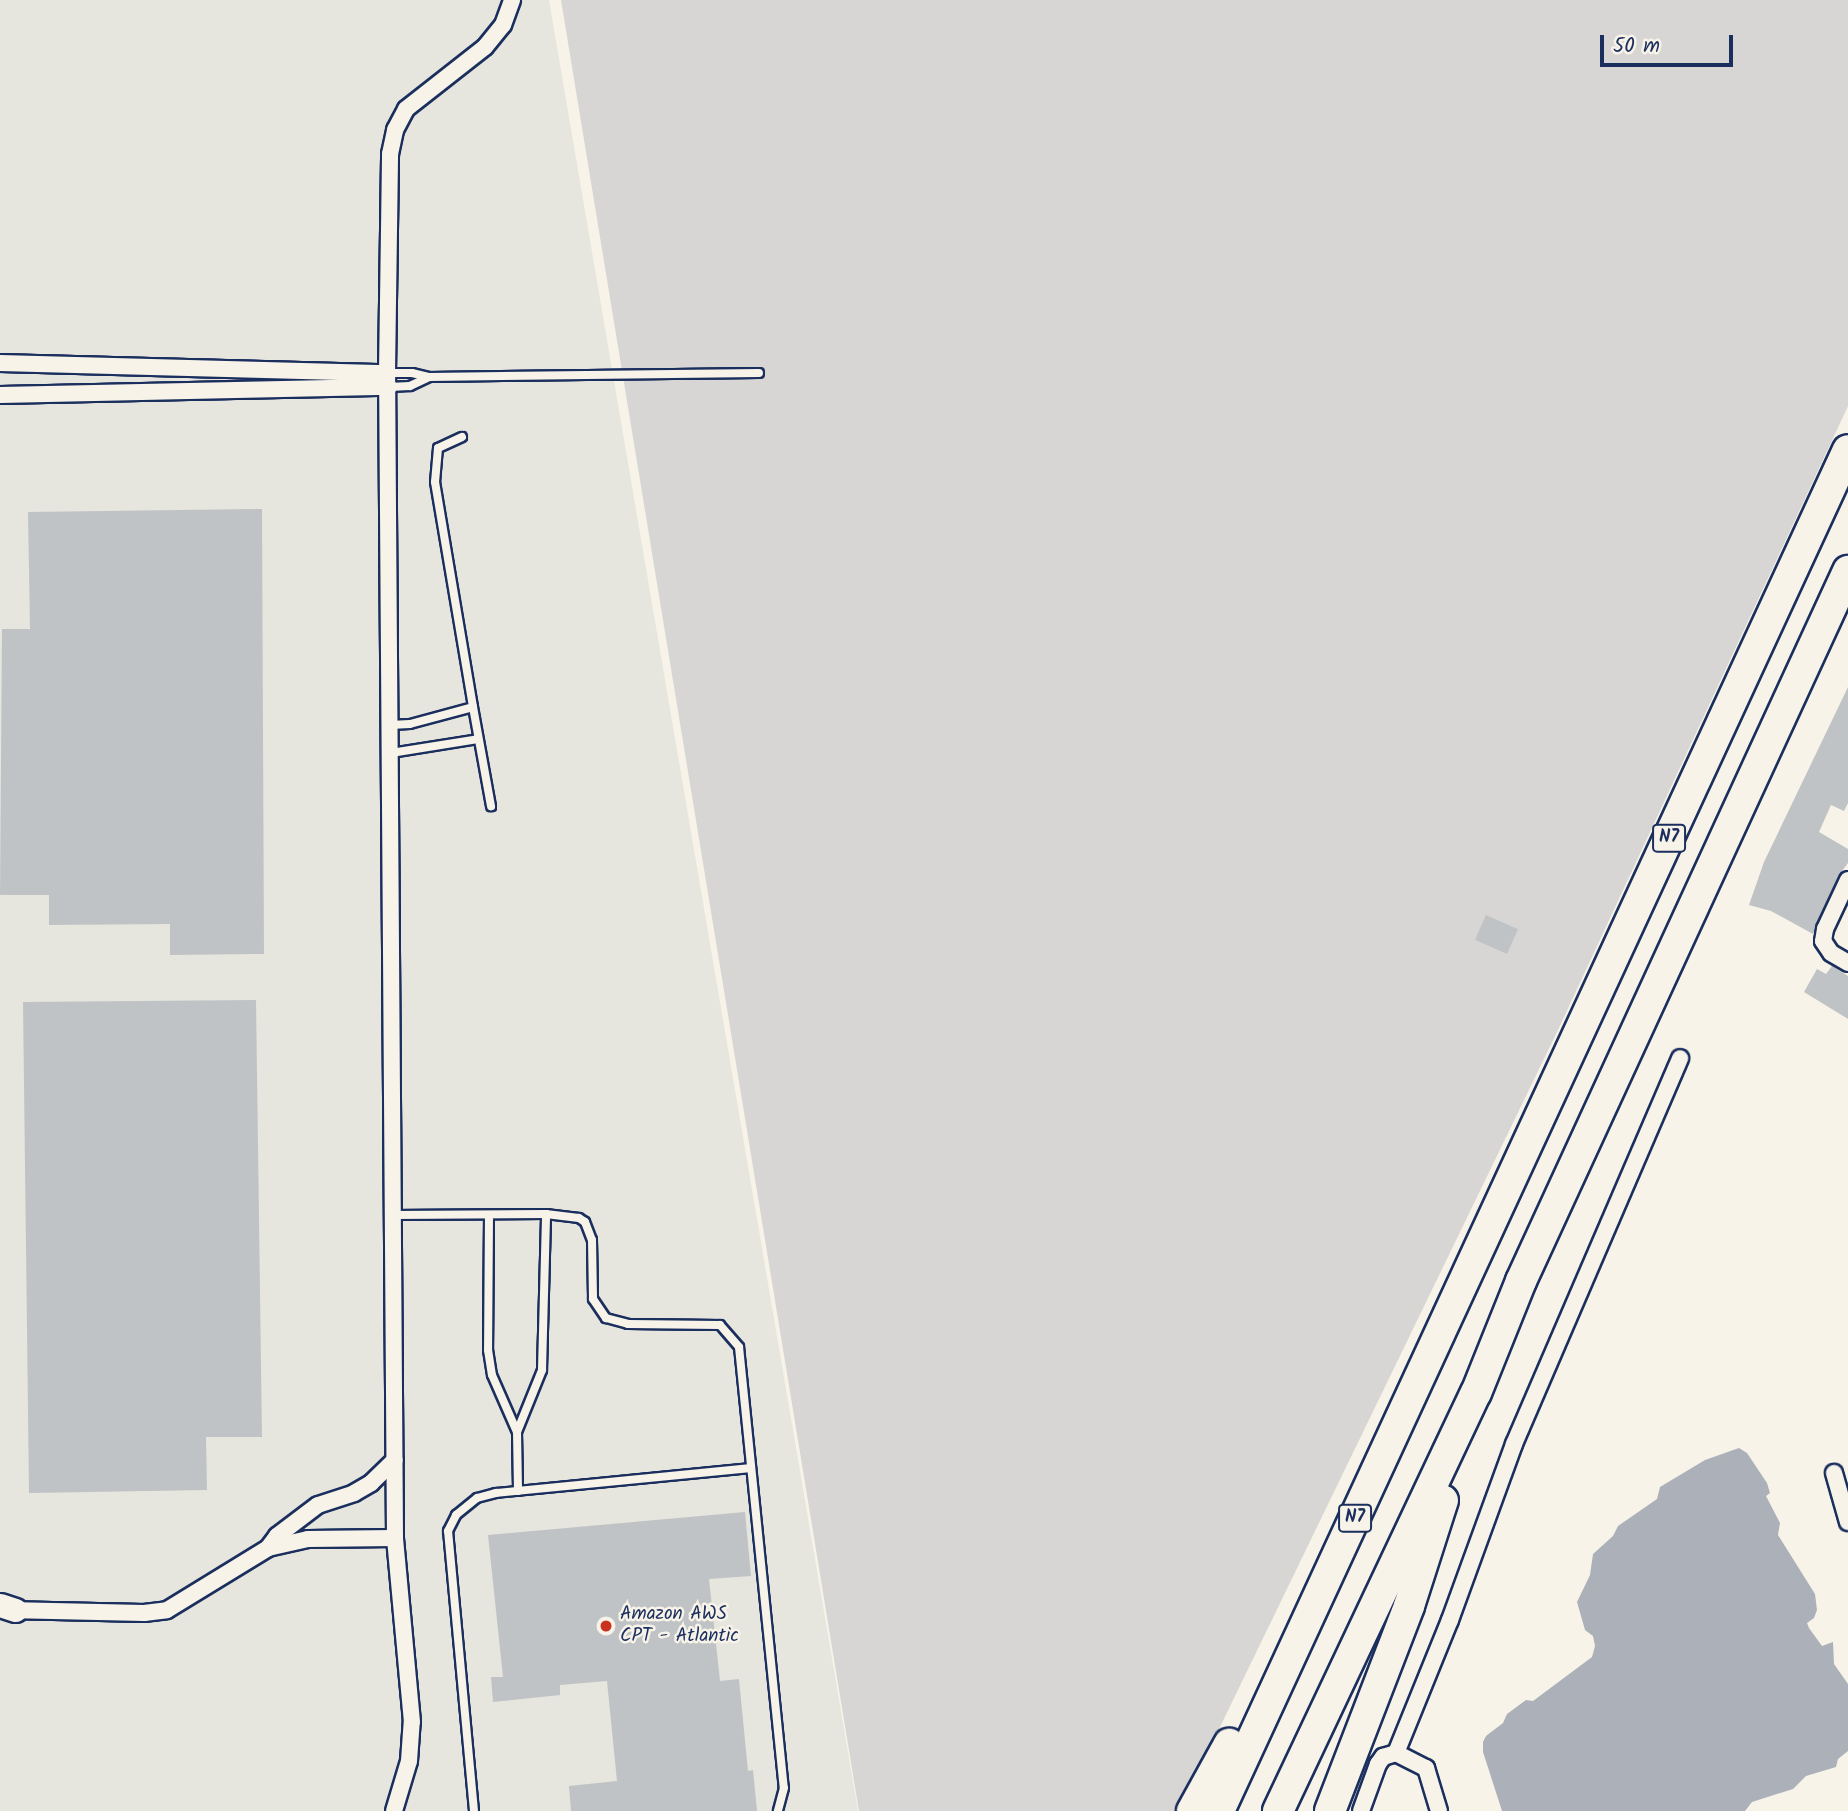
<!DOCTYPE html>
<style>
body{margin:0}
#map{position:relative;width:1848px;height:1811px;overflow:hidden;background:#f7f3e8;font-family:Kalam,sans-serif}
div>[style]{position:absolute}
.built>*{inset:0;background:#e6e5de}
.green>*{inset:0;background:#d7d6d4}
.water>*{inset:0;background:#acb0b9}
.building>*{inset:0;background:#c0c3c5;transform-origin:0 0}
.roads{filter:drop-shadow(2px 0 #1b2f5e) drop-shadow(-2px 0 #1b2f5e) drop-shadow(0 2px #1b2f5e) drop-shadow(0 -2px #1b2f5e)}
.lane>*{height:8px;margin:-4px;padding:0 4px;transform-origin:4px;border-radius:4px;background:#f7f3e8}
.street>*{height:16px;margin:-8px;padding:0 8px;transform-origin:8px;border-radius:8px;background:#f7f3e8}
.secondary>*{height:23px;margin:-11.5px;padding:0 11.5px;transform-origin:11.5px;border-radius:11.5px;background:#f7f3e8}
.highway>*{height:30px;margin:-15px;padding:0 15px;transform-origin:15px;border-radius:15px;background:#f7f3e8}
.dots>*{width:19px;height:19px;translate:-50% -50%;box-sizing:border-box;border:4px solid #f7f3e8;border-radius:50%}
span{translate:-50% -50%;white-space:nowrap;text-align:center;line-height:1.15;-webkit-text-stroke:5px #f7f3e8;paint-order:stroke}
.shield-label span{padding:2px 5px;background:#f7f3e8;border:2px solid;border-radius:5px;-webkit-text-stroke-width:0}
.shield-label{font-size:18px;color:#1b2f5e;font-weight:700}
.poi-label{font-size:19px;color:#1b2f5e}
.left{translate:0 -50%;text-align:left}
.scale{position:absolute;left:1600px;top:35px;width:133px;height:32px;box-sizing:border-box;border:4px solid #1b2f5e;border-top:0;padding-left:9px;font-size:21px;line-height:24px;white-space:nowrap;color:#1b2f5e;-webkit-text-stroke:5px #f7f3e8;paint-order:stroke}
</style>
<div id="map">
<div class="built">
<div style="clip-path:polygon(0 0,549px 0,858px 1811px,0 1811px)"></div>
</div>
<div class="green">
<div style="clip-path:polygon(561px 0,1848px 0,1848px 406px,1558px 1030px,1204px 1760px,1174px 1811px,859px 1811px)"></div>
</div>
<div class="water">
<div style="clip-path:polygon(1739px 1448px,1747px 1453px,1767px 1483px,1770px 1493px,1766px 1496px,1780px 1523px,1778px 1535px,1815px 1594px,1817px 1610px,1814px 1618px,1807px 1623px,1809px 1628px,1822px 1646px,1833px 1642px,1834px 1664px,1848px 1684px,1848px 1751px,1838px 1759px,1836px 1767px,1806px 1776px,1793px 1789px,1752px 1802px,1745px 1811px,1502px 1811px,1483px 1752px,1483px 1742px,1486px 1736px,1503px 1723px,1507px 1714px,1526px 1700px,1533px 1701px,1592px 1657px,1595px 1646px,1593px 1636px,1585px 1630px,1577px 1602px,1590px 1575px,1593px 1554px,1613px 1536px,1618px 1526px,1657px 1499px,1660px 1487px,1705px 1460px)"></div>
</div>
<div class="building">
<div style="clip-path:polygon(262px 509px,264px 954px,170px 955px,170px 924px,49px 925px,49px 895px,0 895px,2px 629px,30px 629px,28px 512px)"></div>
<div style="clip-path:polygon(1848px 687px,1848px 803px,1844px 811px,1831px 805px,1819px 832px,1848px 849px,1848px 863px,1838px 876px,1813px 934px,1771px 911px,1749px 905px,1764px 862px)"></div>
<div style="left:1486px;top:915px;width:35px;height:27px;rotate:24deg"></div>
<div style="clip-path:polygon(1832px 966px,1848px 976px,1848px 1019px,1804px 992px,1817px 969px,1826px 974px)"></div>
<div style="clip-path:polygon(256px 1000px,262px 1437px,206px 1437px,207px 1490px,29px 1493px,23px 1002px)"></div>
<div style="clip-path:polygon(745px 1512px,751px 1576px,709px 1579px,720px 1681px,739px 1679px,748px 1771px,753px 1770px,757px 1811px,571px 1811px,569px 1786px,617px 1781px,607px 1681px,560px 1685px,560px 1695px,493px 1702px,491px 1677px,503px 1677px,488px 1535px)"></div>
</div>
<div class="roads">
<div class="lane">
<div style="left:387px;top:373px;width:25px"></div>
<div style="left:412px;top:373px;width:17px;rotate:13deg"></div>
<div style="left:429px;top:377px;width:330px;rotate:-0.7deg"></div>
<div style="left:389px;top:387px;width:21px;rotate:-3deg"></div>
<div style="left:410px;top:386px;width:21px;rotate:-25deg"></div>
<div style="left:462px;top:437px;width:26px;rotate:155deg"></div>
<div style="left:438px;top:448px;width:34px;rotate:95deg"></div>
<div style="left:435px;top:482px;width:228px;rotate:80.4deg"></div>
<div style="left:390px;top:725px;width:20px;rotate:-3deg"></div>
<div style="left:410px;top:724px;width:65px;rotate:-15.1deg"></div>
<div style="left:473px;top:707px;width:101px;rotate:79.7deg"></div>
<div style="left:391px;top:753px;width:88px;rotate:-9.1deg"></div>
<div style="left:393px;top:1215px;width:153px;rotate:-0.4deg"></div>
<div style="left:546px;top:1214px;width:33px;rotate:7deg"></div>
<div style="left:579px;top:1218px;width:7px;rotate:34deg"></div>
<div style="left:585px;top:1222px;width:19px;rotate:69deg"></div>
<div style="left:592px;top:1240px;width:59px;rotate:89deg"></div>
<div style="left:593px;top:1299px;width:23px;rotate:56deg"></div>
<div style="left:606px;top:1318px;width:23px;rotate:15deg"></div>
<div style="left:628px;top:1324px;width:92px;rotate:0.6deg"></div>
<div style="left:720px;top:1325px;width:29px;rotate:49deg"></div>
<div style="left:739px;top:1347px;width:443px;rotate:84.2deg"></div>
<div style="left:784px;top:1788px;width:24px;rotate:105deg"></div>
<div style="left:489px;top:1215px;width:135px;rotate:90.4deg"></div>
<div style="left:488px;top:1350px;width:25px;rotate:81deg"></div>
<div style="left:492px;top:1375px;width:62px;rotate:66.3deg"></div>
<div style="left:517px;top:1432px;width:59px;rotate:89deg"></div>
<div style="left:517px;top:1432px;width:67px;rotate:-68deg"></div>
<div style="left:542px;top:1370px;width:156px;rotate:-88.5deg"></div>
<div style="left:474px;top:1811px;width:281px;rotate:-95.3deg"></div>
<div style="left:448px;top:1531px;width:18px;rotate:-63deg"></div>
<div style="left:456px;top:1515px;width:27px;rotate:-39deg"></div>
<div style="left:477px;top:1498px;width:20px;rotate:-15deg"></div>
<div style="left:496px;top:1493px;width:255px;rotate:-5.6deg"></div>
</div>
<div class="street">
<div style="left:0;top:363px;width:387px;rotate:1.5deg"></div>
<div style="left:0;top:395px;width:389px;rotate:-1.2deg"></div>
<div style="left:1848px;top:880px;width:54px;rotate:115.1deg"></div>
<div style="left:1825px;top:929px;width:12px;rotate:99deg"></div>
<div style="left:1823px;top:941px;width:14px;rotate:56deg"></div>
<div style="left:1831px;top:953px;width:20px;rotate:30deg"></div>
<div style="left:1834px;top:1473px;width:51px;rotate:74.1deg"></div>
<div style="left:268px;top:1548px;width:15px;rotate:-53deg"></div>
<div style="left:277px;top:1536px;width:51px;rotate:-37.1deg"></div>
<div style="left:318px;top:1505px;width:38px;rotate:-18deg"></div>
<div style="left:354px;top:1493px;width:20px;rotate:-30deg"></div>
<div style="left:371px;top:1483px;width:33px;rotate:-44deg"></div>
<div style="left:7px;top:1610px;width:137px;rotate:1.3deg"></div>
<div style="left:144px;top:1613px;width:23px;rotate:-7deg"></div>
<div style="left:167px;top:1610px;width:119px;rotate:-31.5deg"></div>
<div style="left:268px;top:1548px;width:41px;rotate:-12.7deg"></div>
<div style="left:308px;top:1539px;width:87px;rotate:-0.7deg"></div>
<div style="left:1396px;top:1753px;width:144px;rotate:-67.9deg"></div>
<div style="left:1450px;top:1620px;width:187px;rotate:-70deg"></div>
<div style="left:1514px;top:1444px;width:420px;rotate:-66.7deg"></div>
<div style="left:394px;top:1811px;width:52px;rotate:-73.3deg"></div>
<div style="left:409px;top:1761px;width:39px;rotate:-86deg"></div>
<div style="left:412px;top:1722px;width:185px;rotate:-95.3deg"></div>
<div style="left:395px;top:1538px;width:1165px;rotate:-90.39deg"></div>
<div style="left:387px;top:373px;width:219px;rotate:-89.2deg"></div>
<div style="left:390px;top:154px;width:25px;rotate:-78deg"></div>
<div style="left:395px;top:130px;width:24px;rotate:-62deg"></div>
<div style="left:406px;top:109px;width:100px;rotate:-38.1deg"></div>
<div style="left:485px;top:47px;width:28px;rotate:-51deg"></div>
<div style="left:503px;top:25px;width:27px;rotate:-70deg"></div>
<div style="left:1361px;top:1811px;width:50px;rotate:-70.1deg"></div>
<div style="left:1378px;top:1764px;width:9px;rotate:-54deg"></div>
<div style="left:1383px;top:1757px;width:14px;rotate:-17deg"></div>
<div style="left:1396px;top:1753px;width:34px;rotate:27deg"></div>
<div style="left:1426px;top:1768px;width:45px;rotate:73.2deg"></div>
</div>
<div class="secondary">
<div style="left:0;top:1605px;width:16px;rotate:18deg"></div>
</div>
<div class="highway">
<div style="left:1192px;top:1811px;width:77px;rotate:-61.1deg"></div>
<div style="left:1219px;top:1811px;width:1499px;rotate:-65.2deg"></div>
<div style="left:1278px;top:1811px;width:463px;rotate:-64.7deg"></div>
<div style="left:1476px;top:1393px;width:121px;rotate:-68.1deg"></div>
<div style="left:1521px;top:1281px;width:782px;rotate:-65.27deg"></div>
<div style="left:1330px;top:1811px;width:220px;rotate:-68.9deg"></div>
<div style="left:1409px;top:1606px;width:111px;rotate:-72.2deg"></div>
</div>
</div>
<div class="dots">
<div style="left:606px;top:1626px;background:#c8321e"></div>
</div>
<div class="shield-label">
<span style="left:1669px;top:838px">N7</span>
<span style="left:1355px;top:1518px">N7</span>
</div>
<div class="poi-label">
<span class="left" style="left:620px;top:1626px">Amazon AWS<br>CPT - Atlantic</span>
</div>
<div class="scale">50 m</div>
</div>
